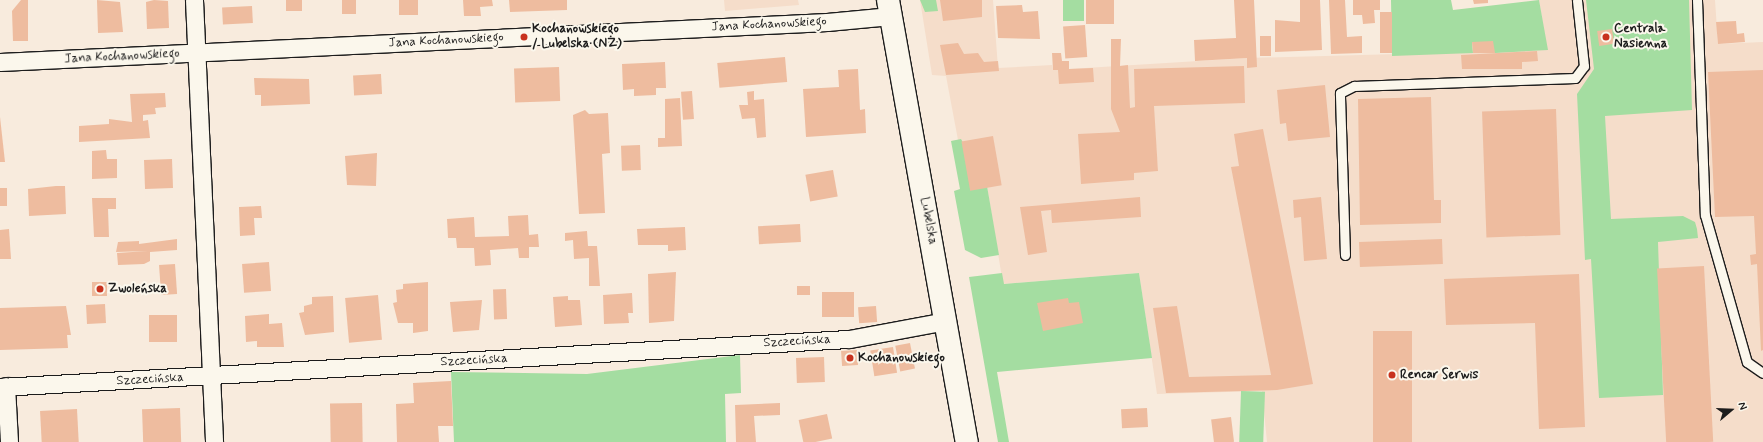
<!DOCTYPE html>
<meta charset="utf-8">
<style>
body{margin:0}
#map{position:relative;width:1763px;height:442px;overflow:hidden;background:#f8ebdd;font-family:Mynerve,sans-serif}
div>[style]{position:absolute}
.built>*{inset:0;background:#f5ddca}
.green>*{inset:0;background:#a4dda1;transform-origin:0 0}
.building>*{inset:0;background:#eebc9f;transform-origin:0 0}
.roads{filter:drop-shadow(1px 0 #1c1c1c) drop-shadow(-1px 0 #1c1c1c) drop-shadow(0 1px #1c1c1c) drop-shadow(0 -1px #1c1c1c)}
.service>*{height:9px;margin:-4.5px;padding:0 4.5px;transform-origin:4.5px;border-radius:4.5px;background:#fbf7ec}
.minor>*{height:17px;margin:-8.5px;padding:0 8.5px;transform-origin:8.5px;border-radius:8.5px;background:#fbf7ec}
.secondary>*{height:22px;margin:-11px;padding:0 11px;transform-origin:11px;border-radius:11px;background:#fbf7ec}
.dots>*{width:11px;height:11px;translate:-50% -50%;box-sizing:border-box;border:2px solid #fbf7ec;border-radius:50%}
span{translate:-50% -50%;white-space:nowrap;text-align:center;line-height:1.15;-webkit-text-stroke:4px #fbf7ec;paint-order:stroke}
.street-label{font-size:13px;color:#1c1c1c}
.poi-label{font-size:13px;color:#1c1c1c;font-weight:700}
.left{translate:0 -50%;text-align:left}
.north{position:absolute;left:1711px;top:390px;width:40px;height:40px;-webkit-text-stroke:3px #fbf7ec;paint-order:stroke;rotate:71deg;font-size:11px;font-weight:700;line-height:16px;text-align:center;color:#1c1c1c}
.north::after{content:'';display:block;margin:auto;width:14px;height:18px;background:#1c1c1c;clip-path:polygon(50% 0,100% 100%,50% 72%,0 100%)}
</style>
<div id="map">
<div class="built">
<div style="clip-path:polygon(724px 0,798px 0,799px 5px,725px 11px)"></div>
<div style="clip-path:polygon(evenodd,920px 0,993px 0,998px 68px,1052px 65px,1053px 70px,1247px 58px,1547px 50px,1539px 0,1715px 0,1718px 44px,1763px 42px,1763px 442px,1267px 442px,1262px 391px,1157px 394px,1139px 273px,1003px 284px,987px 186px,951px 141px,958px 140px,946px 76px,932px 75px,920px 0,1153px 106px,1158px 171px,1130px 108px,1153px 106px)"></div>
</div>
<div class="green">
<div style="clip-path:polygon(920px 0,936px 0,938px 11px,925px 12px)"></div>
<div style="left:1063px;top:0;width:21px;height:21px"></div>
<div style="clip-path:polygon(1391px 0,1451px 0,1453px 10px,1539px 0,1548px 50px,1495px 53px,1472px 42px,1473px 53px,1392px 56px)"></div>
<div style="clip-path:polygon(1586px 0,1689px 0,1692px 110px,1605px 116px,1611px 219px,1683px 216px,1695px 222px,1697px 229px,1698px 238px,1658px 242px,1663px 395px,1599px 398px,1591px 259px,1585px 260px,1577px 94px,1594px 69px)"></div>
<div style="clip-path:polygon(961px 139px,987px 186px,999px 255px,981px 258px,965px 250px,954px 191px,960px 189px,951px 141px)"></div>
<div style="clip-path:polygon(1002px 273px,1004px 284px,1139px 273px,1152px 358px,997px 372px,1009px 442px,998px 442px,969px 277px)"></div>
<div style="clip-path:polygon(740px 355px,741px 393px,725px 394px,726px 442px,454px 442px,451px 372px,587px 374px)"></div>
<div style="left:1241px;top:391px;width:24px;height:51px;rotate:2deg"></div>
</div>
<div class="building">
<div style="clip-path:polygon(21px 0,28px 0,28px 41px,13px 41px,12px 11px)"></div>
<div style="clip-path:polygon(97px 0,120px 2px,123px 32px,98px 33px)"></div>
<div style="clip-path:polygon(154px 0,168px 1px,169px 28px,147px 29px,146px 2px)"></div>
<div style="left:286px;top:0;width:16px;height:11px"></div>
<div style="left:342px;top:0;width:14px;height:14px"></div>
<div style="left:399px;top:0;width:19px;height:15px"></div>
<div style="clip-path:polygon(463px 0,492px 0,493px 6px,480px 7px,481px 16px,464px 16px)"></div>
<div style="clip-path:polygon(509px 0,567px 0,567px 10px,510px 12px)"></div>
<div style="clip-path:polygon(940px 0,982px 0,982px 17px,943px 21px)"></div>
<div style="left:1086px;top:0;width:28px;height:24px"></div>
<div style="clip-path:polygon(1234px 0,1254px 0,1257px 67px,1247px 68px,1247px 58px,1195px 61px,1194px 40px,1236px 38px)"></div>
<div style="clip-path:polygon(1300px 0,1320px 0,1322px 50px,1275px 52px,1275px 20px,1300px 22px)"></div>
<div style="clip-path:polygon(1329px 0,1345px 0,1347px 37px,1362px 36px,1362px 53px,1331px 54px)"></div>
<div style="clip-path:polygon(1353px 0,1380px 0,1380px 10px,1374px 10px,1375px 23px,1363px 24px,1362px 15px,1353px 15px)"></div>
<div style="clip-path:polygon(1473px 0,1488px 0,1488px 3px,1474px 4px)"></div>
<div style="clip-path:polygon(1022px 5px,1023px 12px,1038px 11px,1040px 39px,998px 38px,996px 6px)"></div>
<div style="left:252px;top:6px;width:17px;height:30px;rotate:87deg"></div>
<div style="left:1380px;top:12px;width:12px;height:41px"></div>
<div style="clip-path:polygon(1736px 21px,1737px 34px,1744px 33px,1745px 42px,1718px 44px,1716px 22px)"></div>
<div style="left:1085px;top:25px;width:32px;height:22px;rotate:86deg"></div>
<div style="left:1612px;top:29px;width:15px;height:15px;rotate:82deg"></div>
<div style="left:1260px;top:36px;width:11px;height:20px"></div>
<div style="clip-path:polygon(1111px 39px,1121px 39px,1120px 66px,1128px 65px,1130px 108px,1135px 107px,1134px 69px,1244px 66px,1245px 103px,1154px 106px,1158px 171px,1134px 173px,1134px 180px,1081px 184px,1078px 134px,1120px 132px,1111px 109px)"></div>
<div style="clip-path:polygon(1493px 41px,1495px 53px,1473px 53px,1472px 42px)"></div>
<div style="clip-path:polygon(958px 43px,964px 54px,978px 53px,984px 62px,998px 61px,999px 71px,946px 75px,940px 45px)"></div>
<div style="clip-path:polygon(1537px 51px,1538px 61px,1522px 62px,1522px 69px,1462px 69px,1461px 55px)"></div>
<div style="clip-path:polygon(1052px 53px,1061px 53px,1062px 61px,1069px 61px,1069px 69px,1093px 68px,1094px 82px,1059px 84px,1058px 70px,1053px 70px)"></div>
<div style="left:785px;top:57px;width:25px;height:68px;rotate:85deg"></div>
<div style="clip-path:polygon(665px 62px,666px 88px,656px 88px,656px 95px,634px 96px,634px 89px,623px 90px,622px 64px)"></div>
<div style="left:559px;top:67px;width:34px;height:45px;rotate:88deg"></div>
<div style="clip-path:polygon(858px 69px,860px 110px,865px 109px,866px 133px,806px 137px,803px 89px,839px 87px,838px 70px)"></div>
<div style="clip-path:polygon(1763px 70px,1763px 350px,1761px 351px,1757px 264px,1751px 265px,1750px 255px,1756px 254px,1754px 216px,1715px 217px,1708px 72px)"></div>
<div style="left:381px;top:74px;width:20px;height:28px;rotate:87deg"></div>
<div style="clip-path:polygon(254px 78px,309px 79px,310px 104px,261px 106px,261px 95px,255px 95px)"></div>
<div style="clip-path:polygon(1325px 85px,1330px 137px,1288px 141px,1286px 123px,1280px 124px,1277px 90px)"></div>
<div style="left:692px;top:91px;width:28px;height:11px;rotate:86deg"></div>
<div style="clip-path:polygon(754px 91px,754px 100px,764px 99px,766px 137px,757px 138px,755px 118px,742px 119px,739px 105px,748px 105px,747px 92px)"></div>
<div style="clip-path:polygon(165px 93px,166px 107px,155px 108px,156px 114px,143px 115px,143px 121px,148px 120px,150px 138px,79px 142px,79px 126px,109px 124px,109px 119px,132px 122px,130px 94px)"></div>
<div style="clip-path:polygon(1431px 97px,1434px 200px,1441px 200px,1441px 223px,1360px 225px,1358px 99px)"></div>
<div style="clip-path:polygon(680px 98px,682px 146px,658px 147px,658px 138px,665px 138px,665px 99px)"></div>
<div style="left:1556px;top:109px;width:126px;height:74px;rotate:88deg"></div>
<div style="clip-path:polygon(585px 110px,589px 114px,608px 113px,610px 153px,602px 154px,605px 213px,579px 214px,573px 115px)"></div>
<div style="clip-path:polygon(0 117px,5px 162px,0 162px)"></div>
<div style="clip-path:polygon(1263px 129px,1313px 384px,1277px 390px,1166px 393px,1153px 308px,1177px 306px,1189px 377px,1271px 375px,1231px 167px,1239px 166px,1234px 134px)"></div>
<div style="left:993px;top:136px;width:50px;height:32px;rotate:80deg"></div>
<div style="left:640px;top:145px;width:25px;height:19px;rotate:88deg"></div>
<div style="clip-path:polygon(106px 150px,107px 159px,117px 159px,117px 178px,92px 179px,92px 151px)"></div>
<div style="clip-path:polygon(377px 153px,376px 186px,347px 185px,345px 156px)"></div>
<div style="left:172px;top:159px;width:29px;height:28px;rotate:88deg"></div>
<div style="left:833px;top:170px;width:27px;height:28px;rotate:80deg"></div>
<div style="clip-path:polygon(56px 186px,65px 186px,66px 214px,29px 216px,28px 189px)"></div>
<div style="left:0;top:188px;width:7px;height:18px"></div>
<div style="clip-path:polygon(1140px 197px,1141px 217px,1052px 223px,1051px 210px,1041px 211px,1047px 252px,1028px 255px,1020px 207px)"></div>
<div style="clip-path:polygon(1321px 197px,1327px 259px,1304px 261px,1301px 217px,1294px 218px,1293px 200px)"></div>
<div style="clip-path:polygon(92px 198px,116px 198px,116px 209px,108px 209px,109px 237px,94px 237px)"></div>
<div style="clip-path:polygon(261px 206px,262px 218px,254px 218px,255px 235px,240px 236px,239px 207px)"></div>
<div style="clip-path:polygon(528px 215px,529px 235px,538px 234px,539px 247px,529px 247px,529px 258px,519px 258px,518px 248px,490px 250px,491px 265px,475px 266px,474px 248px,457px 248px,456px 238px,448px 238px,447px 219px,474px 217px,475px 237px,509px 236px,508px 216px)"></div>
<div style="left:800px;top:224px;width:18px;height:42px;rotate:87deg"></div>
<div style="clip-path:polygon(685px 227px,686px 250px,668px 251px,668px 245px,638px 245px,637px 229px)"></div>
<div style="clip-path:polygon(9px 229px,11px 259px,0 259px,0 230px)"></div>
<div style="clip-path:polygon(587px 231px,588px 246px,597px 246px,600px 286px,589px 286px,589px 258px,574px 259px,573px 240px,565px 241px,565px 233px)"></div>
<div style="clip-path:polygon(177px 239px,177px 250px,150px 252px,150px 261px,144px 264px,118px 265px,117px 253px,148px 251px,116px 252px,118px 242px,139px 241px,139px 244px)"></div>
<div style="left:1442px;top:239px;width:25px;height:83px;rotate:88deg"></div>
<div style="left:269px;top:262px;width:29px;height:27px;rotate:86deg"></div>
<div style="left:175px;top:264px;width:30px;height:16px;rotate:86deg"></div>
<div style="left:1704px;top:266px;width:176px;height:47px;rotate:87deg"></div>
<div style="clip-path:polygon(676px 272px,674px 321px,649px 323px,648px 274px)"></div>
<div style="clip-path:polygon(1579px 274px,1585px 427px,1539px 429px,1535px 323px,1446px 325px,1444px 279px)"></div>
<div style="left:92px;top:282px;width:15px;height:14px"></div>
<div style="clip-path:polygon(428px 282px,428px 331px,413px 333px,413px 323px,398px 323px,393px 303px,397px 302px,396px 290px,403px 289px,403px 284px)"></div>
<div style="left:810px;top:286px;width:9px;height:13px;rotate:90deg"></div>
<div style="left:506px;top:289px;width:30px;height:13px;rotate:88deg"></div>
<div style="left:854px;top:292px;width:25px;height:32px;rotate:90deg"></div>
<div style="clip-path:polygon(632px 293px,633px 313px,628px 313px,629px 323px,604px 324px,603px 295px)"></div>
<div style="left:378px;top:295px;width:45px;height:33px;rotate:85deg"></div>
<div style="clip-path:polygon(333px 296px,334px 332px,305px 335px,299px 313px,304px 312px,304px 306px,312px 304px,312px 297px)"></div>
<div style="clip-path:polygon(568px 296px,568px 300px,580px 300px,582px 325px,555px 327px,553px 297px)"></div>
<div style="clip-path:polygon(1068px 298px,1069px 303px,1079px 302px,1083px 323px,1043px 331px,1037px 303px)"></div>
<div style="clip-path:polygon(482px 300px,479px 330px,453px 332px,450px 302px)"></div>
<div style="left:105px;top:304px;width:19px;height:19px;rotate:87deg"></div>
<div style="clip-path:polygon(66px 306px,71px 335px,67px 335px,68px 348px,0 350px,0 308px)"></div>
<div style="left:876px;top:306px;width:16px;height:18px;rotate:86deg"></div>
<div style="clip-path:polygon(269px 314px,269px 324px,282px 323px,284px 347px,257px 347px,257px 341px,246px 342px,245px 316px)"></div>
<div style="left:177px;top:315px;width:27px;height:28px;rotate:90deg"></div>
<div style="left:1373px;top:331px;width:39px;height:111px"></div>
<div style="left:910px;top:343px;width:26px;height:15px;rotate:79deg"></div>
<div style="left:893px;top:347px;width:26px;height:23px;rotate:81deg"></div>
<div style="left:857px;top:350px;width:15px;height:16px;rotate:86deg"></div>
<div style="left:824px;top:357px;width:25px;height:28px;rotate:88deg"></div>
<div style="clip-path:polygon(451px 381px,453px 426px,438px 426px,439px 442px,397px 442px,396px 404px,414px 403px,413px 383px)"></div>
<div style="left:362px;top:403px;width:39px;height:32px;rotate:89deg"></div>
<div style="clip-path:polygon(780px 403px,780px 415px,754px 416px,756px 442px,736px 442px,735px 405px)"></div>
<div style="left:180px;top:408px;width:34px;height:38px;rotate:88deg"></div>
<div style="left:1147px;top:408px;width:19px;height:26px;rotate:87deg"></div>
<div style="left:77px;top:409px;width:33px;height:37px;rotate:87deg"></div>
<div style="left:827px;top:414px;width:25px;height:29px;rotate:78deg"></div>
<div style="left:1231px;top:417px;width:25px;height:20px;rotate:83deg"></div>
</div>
<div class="roads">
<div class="service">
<div style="left:1697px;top:0;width:215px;rotate:87.9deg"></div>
<div style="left:1705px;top:215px;width:153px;rotate:74.1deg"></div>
<div style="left:1747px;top:362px;width:19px;rotate:35deg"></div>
<div style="left:1345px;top:255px;width:162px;rotate:-91.8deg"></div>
<div style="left:1340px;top:93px;width:16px;rotate:-27deg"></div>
<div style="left:1354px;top:86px;width:221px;rotate:-2.1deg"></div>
<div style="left:1575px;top:78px;width:15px;rotate:-53deg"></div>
<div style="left:1584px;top:66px;width:66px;rotate:-96.1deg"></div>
</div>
<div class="minor">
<div style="left:194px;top:0;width:442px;rotate:87.4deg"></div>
<div style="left:0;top:62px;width:828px;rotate:-2.77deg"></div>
<div style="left:827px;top:22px;width:64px;rotate:-5.4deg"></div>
<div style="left:6px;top:386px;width:56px;rotate:86.9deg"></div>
<div style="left:0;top:387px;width:850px;rotate:-3.24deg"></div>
<div style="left:849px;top:339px;width:99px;rotate:-10.5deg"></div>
</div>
<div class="secondary">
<div style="left:888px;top:0;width:449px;rotate:79.9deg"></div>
</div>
</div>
<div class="dots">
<div style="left:524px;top:37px;background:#c8321e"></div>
<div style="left:1606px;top:37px;background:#c8321e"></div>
<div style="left:100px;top:289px;background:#c8321e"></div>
<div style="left:850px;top:358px;background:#c8321e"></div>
<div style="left:1392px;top:375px;background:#c8321e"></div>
</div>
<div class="street-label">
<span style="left:769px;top:25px;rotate:-3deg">Jana Kochanowskiego</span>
<span style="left:446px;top:41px;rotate:-3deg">Jana Kochanowskiego</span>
<span style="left:122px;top:57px;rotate:-3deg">Jana Kochanowskiego</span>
<span style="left:928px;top:221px;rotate:80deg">Lubelska</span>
<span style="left:797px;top:342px;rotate:-3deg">Szczecińska</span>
<span style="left:474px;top:361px;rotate:-3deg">Szczecińska</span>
<span style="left:150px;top:380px;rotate:-3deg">Szczecińska</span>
</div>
<div class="poi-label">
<span class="left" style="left:532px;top:37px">Kochanowskiego<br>/ Lubelska (NŻ)</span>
<span class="left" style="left:1614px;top:37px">Centrala<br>Nasienna</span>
<span class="left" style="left:108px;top:289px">Zwoleńska</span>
<span class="left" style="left:858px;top:358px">Kochanowskiego</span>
<span class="left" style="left:1400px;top:375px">Rencar Serwis</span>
</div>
<div class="north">N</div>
</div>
